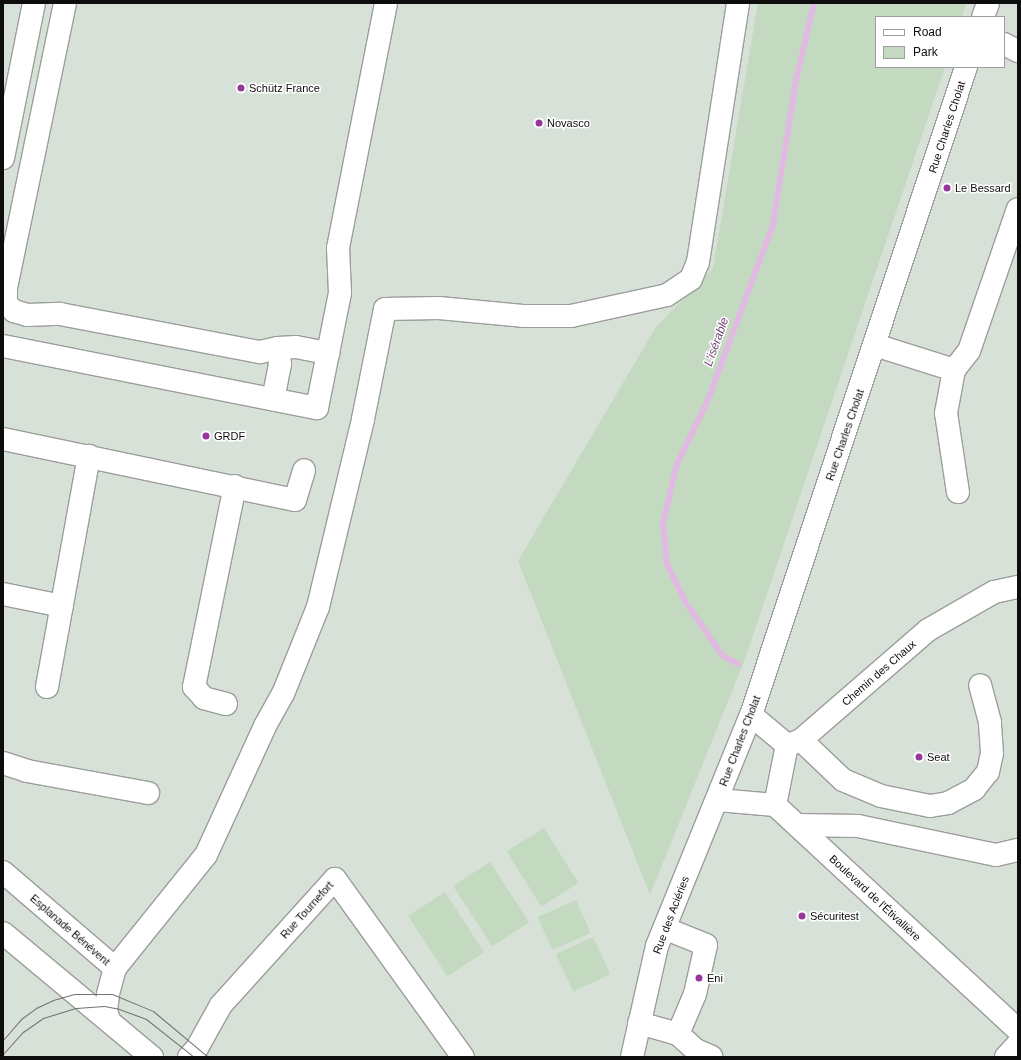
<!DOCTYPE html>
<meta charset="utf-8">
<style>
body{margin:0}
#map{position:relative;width:1021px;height:1060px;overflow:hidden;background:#e7ebe7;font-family:Helvetica,sans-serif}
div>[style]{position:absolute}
.built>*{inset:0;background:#d8e1d7}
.green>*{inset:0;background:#c3dac1;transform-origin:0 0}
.stream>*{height:6px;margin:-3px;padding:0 3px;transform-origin:3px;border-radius:3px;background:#e1bae2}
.roads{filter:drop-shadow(1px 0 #9b9e9b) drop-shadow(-1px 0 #9b9e9b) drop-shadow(0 1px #9b9e9b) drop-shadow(0 -1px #9b9e9b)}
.minor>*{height:22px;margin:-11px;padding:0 11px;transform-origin:11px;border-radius:11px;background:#fff}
.tram>*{height:1px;margin:-0.5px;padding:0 0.5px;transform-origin:0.5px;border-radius:0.5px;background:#717371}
.dots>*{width:11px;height:11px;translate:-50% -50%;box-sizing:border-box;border:2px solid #fff;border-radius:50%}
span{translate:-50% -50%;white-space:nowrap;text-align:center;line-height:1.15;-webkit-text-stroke:3px #fff;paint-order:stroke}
.poi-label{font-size:11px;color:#0c0d0c}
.left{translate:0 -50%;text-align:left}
.street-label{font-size:11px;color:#0c0d0c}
.water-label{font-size:12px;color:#6f3f72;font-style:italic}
.frame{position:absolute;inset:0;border:4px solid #0c0d0c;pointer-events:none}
.legend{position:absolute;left:875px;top:16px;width:130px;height:52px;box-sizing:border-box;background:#fff;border:1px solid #9e9e9e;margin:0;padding:5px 7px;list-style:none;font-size:12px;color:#0c0d0c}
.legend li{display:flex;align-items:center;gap:8px;height:20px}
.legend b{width:20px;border:1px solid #9e9e9e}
</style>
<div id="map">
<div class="built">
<div style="clip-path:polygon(evenodd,3px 3px,1018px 3px,1018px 1057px,3px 1057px,3px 3px,876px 17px,1004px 17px,1004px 67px,876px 67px,876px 17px)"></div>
</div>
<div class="green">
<div style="clip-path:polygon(758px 3px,966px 3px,962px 17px,876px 17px,876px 67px,945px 67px,745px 659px,650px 895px,518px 561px,656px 327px,713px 268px)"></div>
<div style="left:544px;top:828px;width:65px;height:44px;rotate:58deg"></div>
<div style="left:490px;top:862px;width:72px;height:44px;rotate:57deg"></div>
<div style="left:445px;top:892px;width:72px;height:44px;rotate:57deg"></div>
<div style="left:576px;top:900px;width:36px;height:42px;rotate:66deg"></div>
<div style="left:593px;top:937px;width:41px;height:41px;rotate:65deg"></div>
</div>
<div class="stream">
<div style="left:738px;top:664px;width:18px;rotate:-151deg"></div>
<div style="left:722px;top:655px;width:63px;rotate:-124.7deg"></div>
<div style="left:686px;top:603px;width:43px;rotate:-116deg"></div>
<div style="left:667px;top:564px;width:41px;rotate:-95.6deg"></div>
<div style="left:663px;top:523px;width:61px;rotate:-76.7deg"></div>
<div style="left:677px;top:464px;width:71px;rotate:-64.2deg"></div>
<div style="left:708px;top:400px;width:188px;rotate:-69.7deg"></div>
<div style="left:773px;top:224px;width:146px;rotate:-80.9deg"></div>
<div style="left:796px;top:80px;width:79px;rotate:-76.8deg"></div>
</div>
<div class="roads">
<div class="minor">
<div style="left:65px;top:3px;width:292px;rotate:101.7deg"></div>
<div style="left:6px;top:289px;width:15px;rotate:90deg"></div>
<div style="left:6px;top:304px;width:11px;rotate:41deg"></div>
<div style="left:14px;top:311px;width:14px;rotate:17deg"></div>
<div style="left:27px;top:315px;width:33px;rotate:-2deg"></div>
<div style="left:60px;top:314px;width:204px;rotate:10.8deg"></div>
<div style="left:260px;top:352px;width:18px;rotate:-13deg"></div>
<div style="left:278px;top:348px;width:16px;rotate:83deg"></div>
<div style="left:280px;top:364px;width:36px;rotate:101deg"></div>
<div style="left:983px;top:17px;width:15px;rotate:-70deg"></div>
<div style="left:1004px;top:44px;width:16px;rotate:27deg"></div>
<div style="left:3px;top:158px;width:158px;rotate:-78.7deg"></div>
<div style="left:875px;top:345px;width:83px;rotate:17.6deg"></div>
<div style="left:954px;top:370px;width:24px;rotate:-52deg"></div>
<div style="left:969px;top:351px;width:150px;rotate:-71deg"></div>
<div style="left:3px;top:346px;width:320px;rotate:11.2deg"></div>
<div style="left:317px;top:408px;width:117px;rotate:-78.7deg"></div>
<div style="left:340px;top:293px;width:45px;rotate:-92.5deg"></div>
<div style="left:338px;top:248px;width:250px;rotate:-78.9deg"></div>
<div style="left:278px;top:348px;width:18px;rotate:-3deg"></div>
<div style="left:296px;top:347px;width:33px;rotate:11deg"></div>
<div style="left:954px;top:370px;width:44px;rotate:100.5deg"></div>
<div style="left:946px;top:413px;width:80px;rotate:81.4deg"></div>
<div style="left:3px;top:439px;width:298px;rotate:11.8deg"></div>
<div style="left:295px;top:500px;width:31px;rotate:-73deg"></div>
<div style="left:3px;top:594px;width:60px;rotate:11.5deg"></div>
<div style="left:47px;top:687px;width:235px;rotate:-79.7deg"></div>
<div style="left:226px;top:704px;width:23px;rotate:-165deg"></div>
<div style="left:204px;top:698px;width:15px;rotate:-132deg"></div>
<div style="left:194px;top:687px;width:205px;rotate:-78.5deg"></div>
<div style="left:751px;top:715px;width:47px;rotate:39.8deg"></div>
<div style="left:801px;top:740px;width:58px;rotate:43.6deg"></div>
<div style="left:843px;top:780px;width:41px;rotate:22.8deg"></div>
<div style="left:881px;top:796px;width:50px;rotate:11.5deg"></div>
<div style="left:930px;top:806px;width:18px;rotate:-9deg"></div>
<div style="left:948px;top:803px;width:30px;rotate:-28deg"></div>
<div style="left:974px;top:789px;width:22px;rotate:-51deg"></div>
<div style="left:988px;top:772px;width:19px;rotate:-78deg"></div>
<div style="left:992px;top:753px;width:31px;rotate:-94deg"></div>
<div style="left:990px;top:722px;width:38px;rotate:-105deg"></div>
<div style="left:788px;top:745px;width:14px;rotate:-21deg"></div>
<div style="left:801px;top:740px;width:168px;rotate:-40.9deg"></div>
<div style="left:928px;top:630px;width:76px;rotate:-29.9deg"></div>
<div style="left:994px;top:592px;width:25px;rotate:-12deg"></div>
<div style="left:3px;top:763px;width:25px;rotate:18deg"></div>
<div style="left:27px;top:771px;width:123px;rotate:10.3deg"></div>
<div style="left:718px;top:800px;width:57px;rotate:5deg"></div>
<div style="left:775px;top:805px;width:331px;rotate:42.8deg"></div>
<div style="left:775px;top:805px;width:61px;rotate:-78.7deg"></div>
<div style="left:797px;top:825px;width:61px;rotate:0.9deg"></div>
<div style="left:858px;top:826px;width:141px;rotate:11.9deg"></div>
<div style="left:996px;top:855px;width:23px;rotate:-13deg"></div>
<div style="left:3px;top:872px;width:148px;rotate:40.6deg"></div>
<div style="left:3px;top:933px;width:194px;rotate:39.8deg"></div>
<div style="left:109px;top:1020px;width:9px;rotate:-108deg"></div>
<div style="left:106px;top:1011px;width:17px;rotate:-83deg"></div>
<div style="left:108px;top:994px;width:27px;rotate:-75deg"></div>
<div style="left:115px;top:968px;width:145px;rotate:-51.2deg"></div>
<div style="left:206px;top:855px;width:142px;rotate:-65.4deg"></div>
<div style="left:265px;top:726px;width:37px;rotate:-61deg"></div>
<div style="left:283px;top:694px;width:94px;rotate:-68.1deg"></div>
<div style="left:318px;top:607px;width:193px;rotate:-76.5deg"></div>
<div style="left:363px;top:419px;width:112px;rotate:-78.7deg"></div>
<div style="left:385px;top:309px;width:54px;rotate:-1.1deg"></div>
<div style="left:439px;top:308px;width:84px;rotate:5.4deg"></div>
<div style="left:523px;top:316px;width:48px"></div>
<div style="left:571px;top:316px;width:98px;rotate:-12.3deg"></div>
<div style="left:667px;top:295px;width:29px;rotate:-34deg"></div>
<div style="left:691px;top:279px;width:18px;rotate:-68deg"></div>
<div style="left:698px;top:262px;width:262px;rotate:-81.2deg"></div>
<div style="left:639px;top:1023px;width:41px;rotate:15.8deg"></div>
<div style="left:678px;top:1034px;width:43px;rotate:-67deg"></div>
<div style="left:695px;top:994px;width:50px;rotate:-77.3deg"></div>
<div style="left:706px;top:945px;width:45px;rotate:-158deg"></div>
<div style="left:678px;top:1034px;width:24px;rotate:42deg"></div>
<div style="left:696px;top:1050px;width:17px;rotate:24deg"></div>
<div style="left:189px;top:1057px;width:12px;rotate:-48deg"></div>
<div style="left:197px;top:1048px;width:49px;rotate:-60.8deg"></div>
<div style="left:221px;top:1005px;width:170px;rotate:-47.9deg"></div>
<div style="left:335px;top:879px;width:219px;rotate:54.3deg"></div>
<div style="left:632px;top:1057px;width:114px;rotate:-77.3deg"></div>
<div style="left:657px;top:946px;width:249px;rotate:-67.9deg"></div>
<div style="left:751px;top:715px;width:683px;rotate:-71.64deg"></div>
<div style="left:1006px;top:1057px;width:18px;rotate:-47deg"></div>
</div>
</div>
<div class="tram">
<div style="left:3px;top:1040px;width:28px;rotate:-49deg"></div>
<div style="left:21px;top:1019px;width:19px;rotate:-36deg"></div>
<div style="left:36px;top:1008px;width:19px;rotate:-25deg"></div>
<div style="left:53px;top:1000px;width:22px;rotate:-16deg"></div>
<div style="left:74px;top:994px;width:38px"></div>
<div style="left:112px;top:994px;width:44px;rotate:22.5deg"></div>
<div style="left:153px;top:1011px;width:72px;rotate:39.9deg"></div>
<div style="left:3px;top:1054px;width:30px;rotate:-48deg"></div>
<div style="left:23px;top:1032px;width:24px;rotate:-35deg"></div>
<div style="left:43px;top:1018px;width:34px;rotate:-17deg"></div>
<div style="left:76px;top:1008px;width:28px;rotate:-4deg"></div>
<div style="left:104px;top:1006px;width:15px;rotate:11deg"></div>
<div style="left:119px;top:1009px;width:29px;rotate:20deg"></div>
<div style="left:146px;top:1019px;width:61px;rotate:38.4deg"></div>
</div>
<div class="dots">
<div style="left:241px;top:88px;background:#97369d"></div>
<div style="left:539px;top:123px;background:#97369d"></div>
<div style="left:947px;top:188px;background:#97369d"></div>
<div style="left:206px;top:436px;background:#97369d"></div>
<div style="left:919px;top:757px;background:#97369d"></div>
<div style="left:802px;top:916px;background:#97369d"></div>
<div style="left:699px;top:978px;background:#97369d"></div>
</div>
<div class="poi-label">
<span class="left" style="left:249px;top:88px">Schütz France</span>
<span class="left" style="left:547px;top:123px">Novasco</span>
<span class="left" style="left:955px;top:188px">Le Bessard</span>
<span class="left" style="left:214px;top:436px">GRDF</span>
<span class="left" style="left:927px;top:757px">Seat</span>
<span class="left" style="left:810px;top:916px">Sécuritest</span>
<span class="left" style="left:707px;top:978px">Eni</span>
</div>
<div class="street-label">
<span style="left:947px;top:127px;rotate:-72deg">Rue Charles Cholat</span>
<span style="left:845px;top:435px;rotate:-71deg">Rue Charles Cholat</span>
<span style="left:879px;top:673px;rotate:-41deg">Chemin des Chaux</span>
<span style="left:740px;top:741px;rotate:-69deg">Rue Charles Cholat</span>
<span style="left:875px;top:898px;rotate:43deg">Boulevard de l'Étivallière</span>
<span style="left:307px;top:910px;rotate:-48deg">Rue Tournefort</span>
<span style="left:671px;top:915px;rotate:-69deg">Rue des Aciéries</span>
<span style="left:70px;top:930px;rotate:41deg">Esplanade Bénévent</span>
</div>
<div class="water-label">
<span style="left:717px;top:342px;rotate:-70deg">L'isérable</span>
</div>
<div class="frame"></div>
<ul class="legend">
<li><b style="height:5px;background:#fff"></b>Road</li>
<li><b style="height:11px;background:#c3dac1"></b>Park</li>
</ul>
</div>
